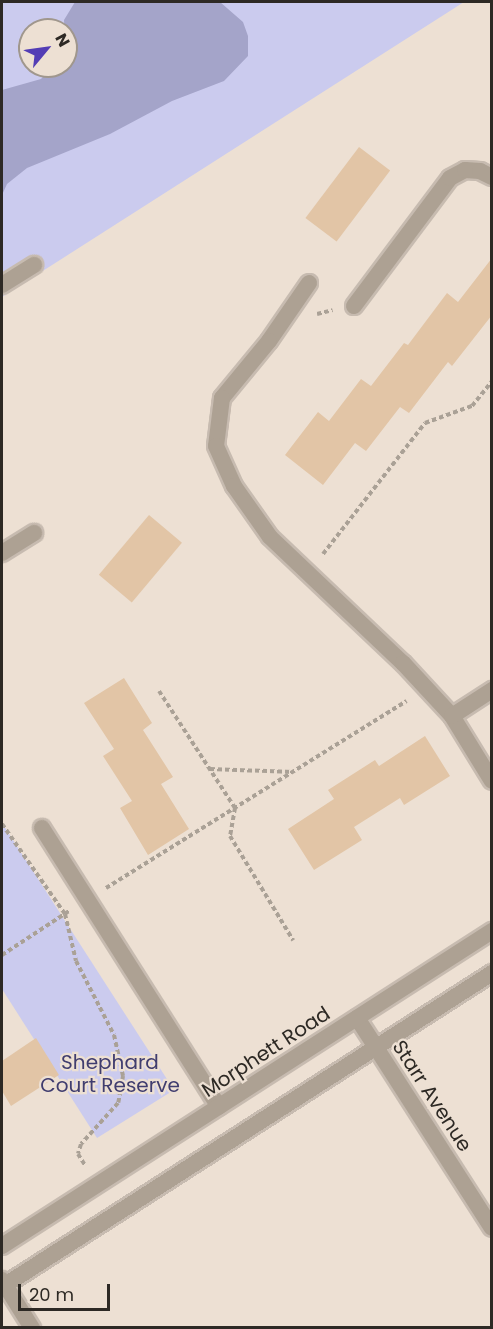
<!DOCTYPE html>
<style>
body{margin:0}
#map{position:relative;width:493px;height:1329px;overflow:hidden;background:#ede0d3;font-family:Poppins,sans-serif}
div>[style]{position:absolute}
.green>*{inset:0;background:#cbcbee}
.water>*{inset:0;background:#a4a4c9}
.building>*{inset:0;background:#e2c5a6;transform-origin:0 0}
.path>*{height:4px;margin-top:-2px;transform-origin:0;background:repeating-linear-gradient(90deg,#aaa196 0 4.5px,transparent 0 7.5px)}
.roads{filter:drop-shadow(2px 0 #c7bbb0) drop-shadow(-2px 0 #c7bbb0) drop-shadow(0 2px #c7bbb0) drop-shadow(0 -2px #c7bbb0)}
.minor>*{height:16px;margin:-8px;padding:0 8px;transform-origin:8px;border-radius:8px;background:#ada193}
.tertiary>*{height:16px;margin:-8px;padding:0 8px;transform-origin:8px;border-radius:8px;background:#ada193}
span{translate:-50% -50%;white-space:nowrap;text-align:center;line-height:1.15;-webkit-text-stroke:4.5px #ede0d3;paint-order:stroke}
.street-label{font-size:20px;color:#2d2924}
.park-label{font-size:20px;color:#403d6f}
.frame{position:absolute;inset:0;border:3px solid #2d2924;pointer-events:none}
.north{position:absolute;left:18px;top:18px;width:60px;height:60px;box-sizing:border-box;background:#ede0d3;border:2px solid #a0978d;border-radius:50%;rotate:61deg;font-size:16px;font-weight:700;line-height:24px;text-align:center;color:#2d2924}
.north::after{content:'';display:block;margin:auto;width:21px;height:27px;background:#533db5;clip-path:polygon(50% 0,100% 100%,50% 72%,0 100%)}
.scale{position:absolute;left:18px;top:1284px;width:92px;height:27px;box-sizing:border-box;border:3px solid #2d2924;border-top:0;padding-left:8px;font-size:18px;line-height:21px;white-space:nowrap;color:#2d2924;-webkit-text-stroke:4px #ede0d3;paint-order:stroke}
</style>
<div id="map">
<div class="green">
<div style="clip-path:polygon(evenodd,2px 2px,464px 2px,2px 297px,2px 2px,30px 30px,66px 30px,66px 66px,30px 66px,30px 30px)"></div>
<div style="clip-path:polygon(2px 823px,174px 1090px,97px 1138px,2px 989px)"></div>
</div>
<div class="water">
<div style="clip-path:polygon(75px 2px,220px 2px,243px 22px,248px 36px,248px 56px,224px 81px,172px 101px,110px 134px,27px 168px,7px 184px,2px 195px,2px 90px,41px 79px,53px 66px,66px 66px,64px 20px)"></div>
</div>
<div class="building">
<div style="left:359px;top:147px;width:39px;height:89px;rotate:37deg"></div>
<div style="clip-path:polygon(492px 258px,492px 315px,452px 366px,448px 362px,409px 413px,400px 407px,366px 451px,355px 443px,323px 485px,285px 455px,318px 412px,329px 421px,361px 379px,371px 386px,404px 343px,408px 345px,447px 293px,458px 302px)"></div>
<div style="left:149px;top:515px;width:43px;height:78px;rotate:40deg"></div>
<div style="clip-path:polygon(124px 678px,152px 723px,143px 730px,173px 777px,161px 784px,189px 829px,148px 855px,120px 808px,132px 801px,103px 756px,114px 749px,84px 703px)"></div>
<div style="clip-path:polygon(425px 736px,450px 776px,404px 805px,400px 798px,354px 827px,362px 840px,314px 870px,288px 829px,334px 799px,328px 790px,375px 760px,379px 766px)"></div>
<div style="clip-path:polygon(36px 1038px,59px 1075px,11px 1106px,2px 1091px,2px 1061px)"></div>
</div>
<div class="path">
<div style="left:317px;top:314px;width:16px;rotate:-14deg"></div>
<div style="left:323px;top:554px;width:166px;rotate:-52.1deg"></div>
<div style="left:425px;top:423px;width:50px;rotate:-19.9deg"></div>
<div style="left:472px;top:406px;width:32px;rotate:-51deg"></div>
<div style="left:159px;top:691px;width:140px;rotate:57deg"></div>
<div style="left:235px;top:808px;width:28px;rotate:100deg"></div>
<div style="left:230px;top:836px;width:122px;rotate:58.8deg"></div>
<div style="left:210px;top:769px;width:83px;rotate:2.1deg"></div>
<div style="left:2px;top:824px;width:110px;rotate:55deg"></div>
<div style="left:65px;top:914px;width:48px;rotate:76.8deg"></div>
<div style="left:76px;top:961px;width:83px;rotate:62.8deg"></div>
<div style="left:114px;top:1035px;width:42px;rotate:77.6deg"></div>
<div style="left:123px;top:1076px;width:27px;rotate:100deg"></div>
<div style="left:118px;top:1103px;width:55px;rotate:132.1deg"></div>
<div style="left:81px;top:1144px;width:10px;rotate:107deg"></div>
<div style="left:78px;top:1154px;width:13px;rotate:58deg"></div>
<div style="left:106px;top:888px;width:354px;rotate:-31.9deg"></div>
<div style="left:2px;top:955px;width:80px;rotate:-33.3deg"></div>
</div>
<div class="roads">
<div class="minor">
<div style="left:309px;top:283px;width:70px;rotate:124.6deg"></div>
<div style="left:269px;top:341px;width:74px;rotate:129.5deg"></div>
<div style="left:222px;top:398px;width:48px;rotate:97.1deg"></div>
<div style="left:216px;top:446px;width:44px;rotate:65.8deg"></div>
<div style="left:234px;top:486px;width:62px;rotate:54.8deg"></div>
<div style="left:270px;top:537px;width:183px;rotate:43.5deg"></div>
<div style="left:403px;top:663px;width:72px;rotate:47.2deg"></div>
<div style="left:452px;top:716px;width:76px;rotate:58.4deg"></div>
<div style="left:2px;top:285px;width:38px;rotate:-32deg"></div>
<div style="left:354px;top:306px;width:160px;rotate:-53.1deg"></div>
<div style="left:450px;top:178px;width:17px;rotate:-28deg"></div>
<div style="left:465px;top:170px;width:15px;rotate:4deg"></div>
<div style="left:480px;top:171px;width:13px;rotate:27deg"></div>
<div style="left:2px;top:553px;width:38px;rotate:-32deg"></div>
<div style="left:452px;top:716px;width:48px;rotate:-33deg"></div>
<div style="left:42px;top:828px;width:330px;rotate:57.6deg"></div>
<div style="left:375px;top:1046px;width:216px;rotate:57.3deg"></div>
</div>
<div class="tertiary">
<div style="left:357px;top:1018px;width:33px;rotate:57deg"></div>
<div style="left:2px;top:1246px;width:583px;rotate:-32.74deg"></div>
<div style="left:2px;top:1280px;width:57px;rotate:58deg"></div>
<div style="left:2px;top:1287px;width:582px;rotate:-32.65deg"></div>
</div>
</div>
<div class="street-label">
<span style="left:266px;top:1052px;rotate:-33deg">Morphett Road</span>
<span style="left:432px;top:1096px;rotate:57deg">Starr Avenue</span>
</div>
<div class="park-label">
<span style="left:110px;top:1074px">Shephard<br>Court Reserve</span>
</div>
<div class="frame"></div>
<div class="north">N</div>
<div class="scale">20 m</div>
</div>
